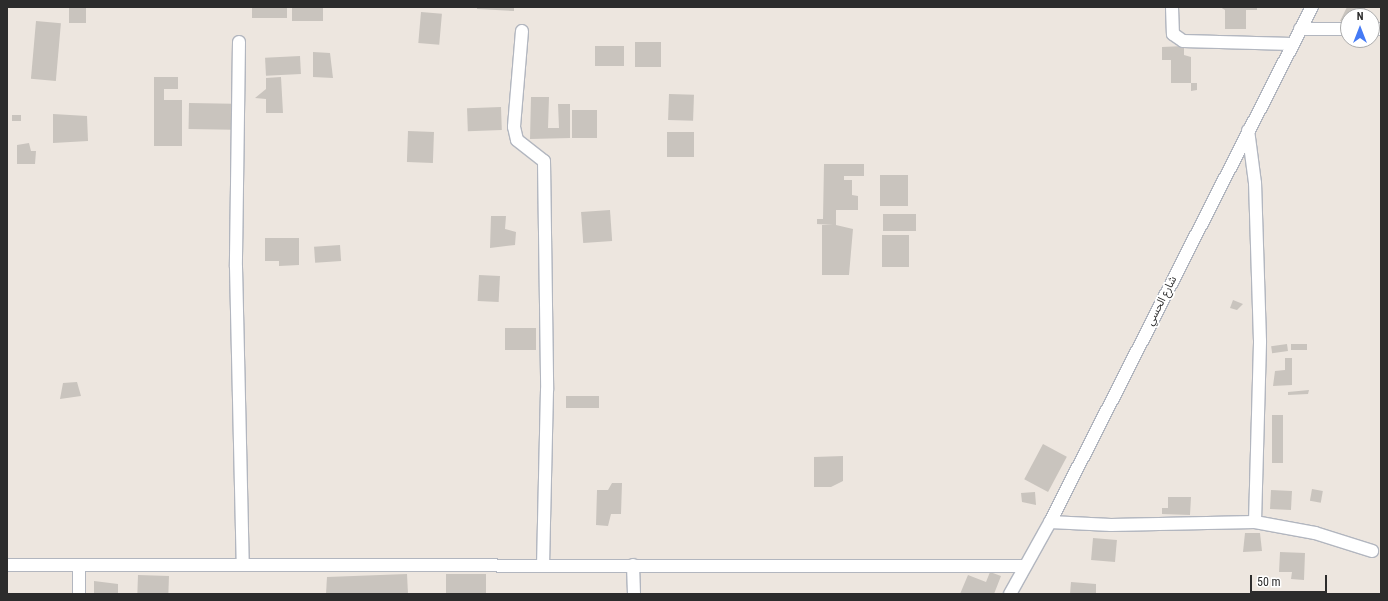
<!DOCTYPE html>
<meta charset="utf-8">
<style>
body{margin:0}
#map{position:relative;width:1388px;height:601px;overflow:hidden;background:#ede6df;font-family:"Roboto Condensed","Noto Sans Arabic",sans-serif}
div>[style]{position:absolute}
.building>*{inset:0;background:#c9c4be;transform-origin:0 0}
.roads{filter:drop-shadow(1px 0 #b2b6bf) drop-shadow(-1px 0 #b2b6bf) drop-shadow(0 1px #b2b6bf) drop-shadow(0 -1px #b2b6bf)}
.minor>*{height:12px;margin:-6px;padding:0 6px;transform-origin:6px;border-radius:6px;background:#fff}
span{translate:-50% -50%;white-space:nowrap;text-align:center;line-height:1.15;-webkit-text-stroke:3.5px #fff;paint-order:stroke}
.street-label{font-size:11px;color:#2c2c2c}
.frame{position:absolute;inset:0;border:8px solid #2c2c2c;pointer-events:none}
.north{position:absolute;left:1340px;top:8px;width:40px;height:40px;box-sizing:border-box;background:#fff;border:1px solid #ababab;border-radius:50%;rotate:0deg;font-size:11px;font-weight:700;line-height:16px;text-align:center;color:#2c2c2c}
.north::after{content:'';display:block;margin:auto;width:14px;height:18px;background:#457af5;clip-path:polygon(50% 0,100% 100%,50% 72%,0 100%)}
.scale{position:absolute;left:1250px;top:575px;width:77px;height:18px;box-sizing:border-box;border:2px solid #2c2c2c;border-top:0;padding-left:5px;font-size:12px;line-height:14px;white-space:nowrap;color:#2c2c2c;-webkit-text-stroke:3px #fff;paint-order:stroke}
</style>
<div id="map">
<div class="building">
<div style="left:69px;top:7px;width:17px;height:16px"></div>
<div style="left:252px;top:7px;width:35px;height:11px"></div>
<div style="left:292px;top:7px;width:31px;height:14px"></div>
<div style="clip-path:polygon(477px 7px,514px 7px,514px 11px,477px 9px)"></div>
<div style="clip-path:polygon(1220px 7px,1257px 7px,1257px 10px,1246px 10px,1246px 29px,1225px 29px,1225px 10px)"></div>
<div style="clip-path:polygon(1347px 7px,1366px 7px,1361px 16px,1348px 16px,1348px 21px,1340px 21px)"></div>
<div style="left:421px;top:12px;width:21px;height:31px;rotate:5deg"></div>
<div style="left:36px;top:21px;width:25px;height:58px;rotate:5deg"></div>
<div style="left:635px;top:42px;width:26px;height:25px"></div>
<div style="left:595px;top:46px;width:29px;height:20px"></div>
<div style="clip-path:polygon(1184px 46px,1184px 55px,1191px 57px,1191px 83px,1197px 83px,1197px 90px,1191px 91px,1191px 83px,1171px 83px,1171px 60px,1162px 60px,1162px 47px)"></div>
<div style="clip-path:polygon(313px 52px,330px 53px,333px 78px,313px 77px)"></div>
<div style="left:300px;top:56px;width:18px;height:35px;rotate:87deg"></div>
<div style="clip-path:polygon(154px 77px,178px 77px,178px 89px,164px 89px,164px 100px,182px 100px,182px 146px,154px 146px)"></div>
<div style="clip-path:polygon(281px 77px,283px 113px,266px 113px,266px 99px,255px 98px,266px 89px,266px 78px)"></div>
<div style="left:669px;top:94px;width:25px;height:26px;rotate:2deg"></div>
<div style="clip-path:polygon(531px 97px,549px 97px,548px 128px,559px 128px,558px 104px,570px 104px,570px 138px,530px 139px)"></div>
<div style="left:189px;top:103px;width:44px;height:26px;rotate:1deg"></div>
<div style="left:501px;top:107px;width:23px;height:34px;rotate:88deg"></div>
<div style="left:597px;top:110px;width:28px;height:25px;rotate:90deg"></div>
<div style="clip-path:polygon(53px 114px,87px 116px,88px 141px,53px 143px)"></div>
<div style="left:12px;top:115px;width:9px;height:6px"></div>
<div style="left:408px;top:131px;width:26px;height:31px;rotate:2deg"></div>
<div style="left:694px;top:132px;width:25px;height:27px;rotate:90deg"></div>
<div style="clip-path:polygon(29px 143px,31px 151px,36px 151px,35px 164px,17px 164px,17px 145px)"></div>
<div style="clip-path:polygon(824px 164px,864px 164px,864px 176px,844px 176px,844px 180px,852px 180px,852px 195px,858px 196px,858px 210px,836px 210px,836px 225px,853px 229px,849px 275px,822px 275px,822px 225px,833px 225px,817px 224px,817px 219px,823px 219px)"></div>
<div style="left:880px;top:175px;width:28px;height:31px"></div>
<div style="left:610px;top:210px;width:31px;height:29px;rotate:86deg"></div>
<div style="left:916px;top:214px;width:17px;height:33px;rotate:90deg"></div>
<div style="clip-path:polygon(491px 216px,506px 216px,505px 229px,516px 232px,515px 245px,490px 248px)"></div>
<div style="left:882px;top:235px;width:27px;height:32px"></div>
<div style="clip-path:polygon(265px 238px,299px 238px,299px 265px,279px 266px,279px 261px,265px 261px)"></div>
<div style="left:340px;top:245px;width:16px;height:26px;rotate:86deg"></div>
<div style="left:479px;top:275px;width:21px;height:26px;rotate:3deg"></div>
<div style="clip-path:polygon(1233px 300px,1243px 304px,1237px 310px,1230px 308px)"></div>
<div style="left:536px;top:328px;width:22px;height:31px;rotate:90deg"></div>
<div style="left:1287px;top:344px;width:7px;height:16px;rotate:82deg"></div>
<div style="left:1291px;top:344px;width:16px;height:6px"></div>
<div style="clip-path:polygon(1285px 358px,1292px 358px,1292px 385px,1273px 386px,1275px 371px,1285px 370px)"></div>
<div style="clip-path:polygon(77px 382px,81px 396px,60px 399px,63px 383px)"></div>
<div style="clip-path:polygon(1309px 390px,1308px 394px,1288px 395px,1288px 392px)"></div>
<div style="left:599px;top:396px;width:12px;height:33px;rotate:90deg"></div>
<div style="left:1272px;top:415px;width:11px;height:48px"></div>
<div style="left:1043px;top:444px;width:27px;height:40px;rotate:28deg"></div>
<div style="clip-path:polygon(843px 456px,843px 481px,831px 487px,814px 487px,814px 457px)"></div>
<div style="clip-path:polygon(612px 483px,622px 483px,621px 514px,611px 514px,608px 526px,596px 525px,597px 490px,608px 490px)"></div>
<div style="left:1312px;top:489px;width:11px;height:12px;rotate:10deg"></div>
<div style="left:1271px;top:490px;width:21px;height:19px;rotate:3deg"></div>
<div style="clip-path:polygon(1035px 492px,1036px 505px,1022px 502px,1021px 493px)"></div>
<div style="clip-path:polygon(1168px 497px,1191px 497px,1190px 515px,1162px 514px,1162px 508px,1168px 508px)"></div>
<div style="clip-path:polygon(1245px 533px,1260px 533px,1262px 551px,1243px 552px)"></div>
<div style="left:1093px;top:538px;width:24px;height:22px;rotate:5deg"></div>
<div style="clip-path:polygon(1280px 552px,1305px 553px,1304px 580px,1291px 579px,1292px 572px,1279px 572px)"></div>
<div style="clip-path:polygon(990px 572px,1001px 576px,994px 594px,960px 594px,968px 575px,986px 582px)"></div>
<div style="clip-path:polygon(407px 574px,408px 594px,326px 594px,327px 577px)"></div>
<div style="left:446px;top:574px;width:40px;height:20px"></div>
<div style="left:138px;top:575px;width:31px;height:19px;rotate:2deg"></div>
<div style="clip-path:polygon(94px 581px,118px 584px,118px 594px,94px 594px)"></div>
<div style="clip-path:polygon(1071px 582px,1096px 584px,1096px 594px,1070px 594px)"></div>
</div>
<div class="roads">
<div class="minor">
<div style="left:1172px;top:7px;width:27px;rotate:88deg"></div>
<div style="left:1173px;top:34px;width:12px;rotate:35deg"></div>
<div style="left:1183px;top:41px;width:109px;rotate:1.6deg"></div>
<div style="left:1300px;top:29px;width:48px"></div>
<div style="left:1372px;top:29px;width:9px"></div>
<div style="left:522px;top:31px;width:96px;rotate:94.8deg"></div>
<div style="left:514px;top:127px;width:13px;rotate:77deg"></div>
<div style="left:517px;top:140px;width:34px;rotate:38deg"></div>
<div style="left:544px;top:161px;width:229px;rotate:89.2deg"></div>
<div style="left:547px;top:390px;width:175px;rotate:91.3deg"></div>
<div style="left:239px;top:42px;width:225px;rotate:90.8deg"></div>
<div style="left:236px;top:267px;width:298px;rotate:88.7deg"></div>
<div style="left:1050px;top:522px;width:61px;rotate:2.8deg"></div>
<div style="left:1111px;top:525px;width:144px;rotate:-1.2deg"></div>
<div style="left:1255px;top:522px;width:181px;rotate:-88.4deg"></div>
<div style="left:1260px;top:341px;width:158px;rotate:-91.8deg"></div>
<div style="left:1255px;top:183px;width:53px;rotate:-97.5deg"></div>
<div style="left:1255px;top:522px;width:61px;rotate:10.4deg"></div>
<div style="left:1315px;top:533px;width:60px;rotate:17.5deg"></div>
<div style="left:7px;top:565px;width:1018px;rotate:0.06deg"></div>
<div style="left:79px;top:565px;width:29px;rotate:90deg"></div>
<div style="left:633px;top:565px;width:29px;rotate:88deg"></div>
<div style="left:1010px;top:594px;width:82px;rotate:-60.9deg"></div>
<div style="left:1050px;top:522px;width:578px;rotate:-63.04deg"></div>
</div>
</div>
<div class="street-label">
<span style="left:1162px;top:301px;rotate:-63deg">شارع الحسي</span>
</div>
<div class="frame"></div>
<div class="north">N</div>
<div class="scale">50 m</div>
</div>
